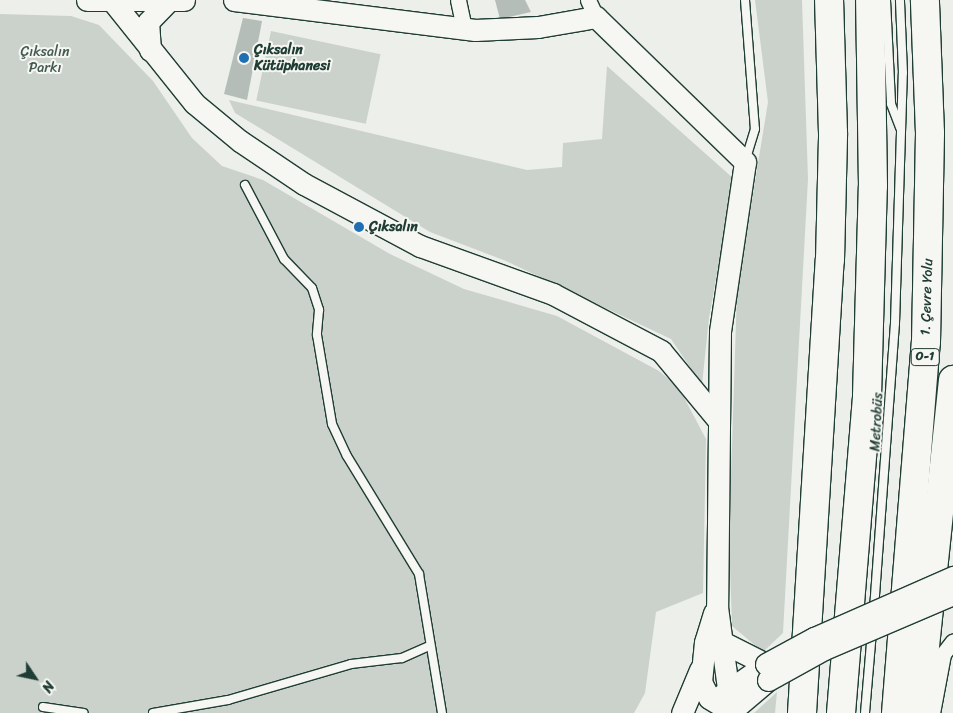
<!DOCTYPE html>
<meta charset="utf-8">
<style>
body{margin:0}
#map{position:relative;width:953px;height:713px;overflow:hidden;background:#edefea;font-family:Sriracha,sans-serif}
div>[style]{position:absolute}
.green>*{inset:0;background:#cbd2cc;transform-origin:0 0}
.building>*{inset:0;background:#b4bdb8}
.roads{filter:drop-shadow(1px 0 #1f3d34) drop-shadow(-1px 0 #1f3d34) drop-shadow(0 1px #1f3d34) drop-shadow(0 -1px #1f3d34)}
.lane>*{height:8px;margin:-4px;padding:0 4px;transform-origin:4px;border-radius:4px;background:#f6f6f2}
.street>*{height:15px;margin:-7.5px;padding:0 7.5px;transform-origin:7.5px;border-radius:7.5px;background:#f6f6f2}
.secondary>*{height:21px;margin:-10.5px;padding:0 10.5px;transform-origin:10.5px;border-radius:10.5px;background:#f6f6f2}
.highway>*{height:28px;margin:-14px;padding:0 14px;transform-origin:14px;border-radius:14px;background:#f6f6f2}
.bridges{filter:drop-shadow(1px 0 #1f3d34) drop-shadow(-1px 0 #1f3d34) drop-shadow(0 1px #1f3d34) drop-shadow(0 -1px #1f3d34)}
.secondary-bridge>*{height:21px;margin:-10.5px;padding:0 10.5px;transform-origin:10.5px;border-radius:10.5px;background:#f6f6f2}
.dots>*{width:14px;height:14px;translate:-50% -50%;box-sizing:border-box;border:2px solid #f6f6f2;border-radius:50%}
span{translate:-50% -50%;white-space:nowrap;text-align:center;line-height:1.15;-webkit-text-stroke:4px #f6f6f2;paint-order:stroke}
.shield-label span{padding:1px 4px;background:#f6f6f2;border:1px solid;border-radius:4px;-webkit-text-stroke-width:0}
.shield-label{font-size:12px;color:#1f3d34;font-weight:700}
.poi-label{font-size:14px;color:#1f3d34;font-weight:700}
.left{translate:0 -50%;text-align:left}
.park-label{font-size:14px;color:#415b52}
.street-label{font-size:14px;color:#1f3d34}
.north{position:absolute;left:10px;top:653px;width:50px;height:50px;-webkit-text-stroke:4px #f6f6f2;paint-order:stroke;rotate:124deg;font-size:14px;font-weight:700;line-height:20px;text-align:center;color:#1f3d34}
.north::after{content:'';display:block;margin:auto;width:18px;height:22px;background:#1f3d34;clip-path:polygon(50% 0,100% 100%,50% 72%,0 100%)}
</style>
<div id="map">
<div class="green">
<div style="clip-path:polygon(755px 0,802px 0,808px 179px,783px 633px,763px 652px,732px 626px,729px 537px,737px 292px,768px 102px)"></div>
<div style="clip-path:polygon(0 14px,71px 16px,99px 25px,153px 81px,192px 138px,222px 166px,263px 180px,390px 254px,464px 289px,557px 316px,659px 371px,679px 388px,706px 439px,703px 593px,656px 612px,645px 693px,634px 713px,0 713px)"></div>
<div style="left:271px;top:31px;width:112px;height:71px;rotate:12deg"></div>
<div style="clip-path:polygon(607px 66px,734px 179px,709px 318px,702px 385px,671px 339px,506px 261px,430px 232px,235px 113px,229px 100px,527px 170px,562px 167px,563px 143px,602px 139px)"></div>
<div style="clip-path:polygon(777px 692px,775px 713px,754px 713px)"></div>
</div>
<div class="building">
<div style="clip-path:polygon(495px 0,525px 0,531px 12px,500px 19px)"></div>
<div style="clip-path:polygon(243px 18px,262px 21px,247px 100px,224px 94px)"></div>
</div>
<div class="roads">
<div class="lane">
<div style="left:745px;top:0;width:129px;rotate:85.6deg"></div>
<div style="left:755px;top:129px;width:31px;rotate:107deg"></div>
<div style="left:886px;top:0;width:104px;rotate:87.2deg"></div>
<div style="left:891px;top:104px;width:26px;rotate:69deg"></div>
<div style="left:245px;top:185px;width:84px;rotate:62.2deg"></div>
<div style="left:284px;top:259px;width:40px;rotate:46deg"></div>
<div style="left:312px;top:288px;width:23px;rotate:72deg"></div>
<div style="left:319px;top:310px;width:25px;rotate:95deg"></div>
<div style="left:317px;top:335px;width:90px;rotate:80.4deg"></div>
<div style="left:332px;top:424px;width:35px;rotate:65deg"></div>
<div style="left:347px;top:456px;width:138px;rotate:58.6deg"></div>
<div style="left:419px;top:574px;width:141px;rotate:80.6deg"></div>
<div style="left:874px;top:609px;width:287px;rotate:-85.8deg"></div>
<div style="left:895px;top:323px;width:250px;rotate:-88.2deg"></div>
<div style="left:903px;top:73px;width:73px;rotate:-92.4deg"></div>
<div style="left:43px;top:707px;width:41px;rotate:8.3deg"></div>
<div style="left:153px;top:713px;width:76px;rotate:-9.8deg"></div>
<div style="left:228px;top:700px;width:128px;rotate:-16.3deg"></div>
<div style="left:351px;top:664px;width:51px;rotate:-6.7deg"></div>
<div style="left:402px;top:658px;width:30px;rotate:-24deg"></div>
<div style="left:865px;top:713px;width:82px;rotate:-85.1deg"></div>
</div>
<div class="street">
<div style="left:458px;top:0;width:29px;rotate:78deg"></div>
<div style="left:588px;top:0;width:19px;rotate:65deg"></div>
<div style="left:932px;top:713px;width:60px;rotate:-79.4deg"></div>
<div style="left:943px;top:654px;width:16px;rotate:-52deg"></div>
</div>
<div class="secondary">
<div style="left:87px;top:0;width:97px"></div>
<div style="left:234px;top:0;width:243px;rotate:7.1deg"></div>
<div style="left:475px;top:30px;width:63px;rotate:-2.7deg"></div>
<div style="left:538px;top:27px;width:59px;rotate:-9.8deg"></div>
<div style="left:596px;top:17px;width:208px;rotate:44.2deg"></div>
<div style="left:745px;top:162px;width:172px;rotate:98.4deg"></div>
<div style="left:720px;top:332px;width:275px;rotate:90.6deg"></div>
<div style="left:717px;top:607px;width:105px;rotate:82.3deg"></div>
<div style="left:114px;top:3px;width:128px;rotate:51.3deg"></div>
<div style="left:194px;top:103px;width:60px;rotate:39.6deg"></div>
<div style="left:240px;top:141px;width:77px;rotate:33.9deg"></div>
<div style="left:304px;top:184px;width:132px;rotate:28.1deg"></div>
<div style="left:420px;top:246px;width:141px;rotate:19.8deg"></div>
<div style="left:553px;top:294px;width:122px;rotate:27.8deg"></div>
<div style="left:661px;top:351px;width:89px;rotate:50.4deg"></div>
<div style="left:150px;top:50px;width:28px;rotate:-94deg"></div>
<div style="left:148px;top:22px;width:30px;rotate:-46deg"></div>
<div style="left:714px;top:613px;width:30px;rotate:107deg"></div>
<div style="left:705px;top:642px;width:40px;rotate:95.7deg"></div>
<div style="left:701px;top:682px;width:18px;rotate:63deg"></div>
<div style="left:709px;top:698px;width:26px;rotate:31deg"></div>
<div style="left:720px;top:641px;width:51px;rotate:26.6deg"></div>
<div style="left:719px;top:697px;width:57px;rotate:-35.1deg"></div>
<div style="left:682px;top:713px;width:47px;rotate:-67.3deg"></div>
<div style="left:729px;top:713px;width:51px;rotate:-40.2deg"></div>
</div>
<div class="highway">
<div style="left:802px;top:713px;width:454px;rotate:-86.5deg"></div>
<div style="left:830px;top:260px;width:127px;rotate:-88.6deg"></div>
<div style="left:833px;top:133px;width:133px;rotate:-91.7deg"></div>
<div style="left:841px;top:713px;width:318px;rotate:-85.3deg"></div>
<div style="left:867px;top:396px;width:210px;rotate:-88.4deg"></div>
<div style="left:873px;top:186px;width:186px;rotate:-90.9deg"></div>
<div style="left:896px;top:713px;width:372px;rotate:-85.4deg"></div>
<div style="left:926px;top:342px;width:209px;rotate:-88.9deg"></div>
<div style="left:930px;top:133px;width:133px;rotate:-92.2deg"></div>
<div style="left:918px;top:713px;width:335px;rotate:-84deg"></div>
</div>
</div>
<div class="bridges">
<div class="secondary-bridge">
<div style="left:766px;top:664px;width:55px;rotate:-28.4deg"></div>
<div style="left:814px;top:638px;width:152px;rotate:-23.7deg"></div>
<div style="left:768px;top:680px;width:64px;rotate:-29deg"></div>
<div style="left:824px;top:649px;width:140px;rotate:-23.1deg"></div>
</div>
</div>
<div class="dots">
<div style="left:244px;top:58px;background:#1f6fb2"></div>
<div style="left:359px;top:227px;background:#1f6fb2"></div>
</div>
<div class="shield-label">
<span style="left:925px;top:357px">O-1</span>
</div>
<div class="poi-label">
<span class="left" style="left:254px;top:58px">Çıksalın<br>Kütüphanesi</span>
<span class="left" style="left:369px;top:227px">Çıksalın</span>
</div>
<div class="park-label">
<span style="left:45px;top:60px">Çıksalın<br>Parkı</span>
</div>
<div class="street-label">
<span style="left:927px;top:297px;rotate:-88deg">1. Çevre Yolu</span>
<span style="left:877px;top:422px;rotate:-87deg">Metrobüs</span>
</div>
<div class="north">N</div>
</div>
